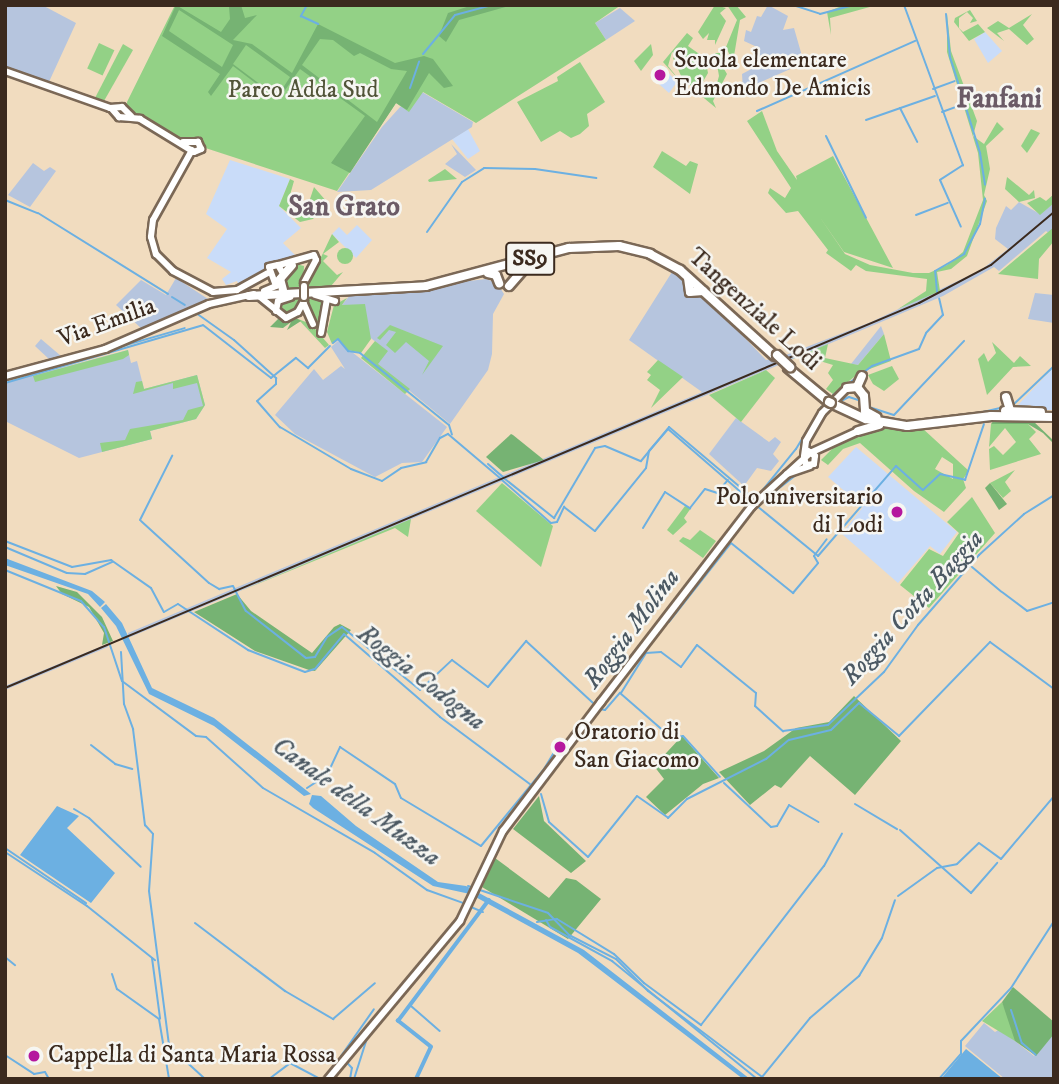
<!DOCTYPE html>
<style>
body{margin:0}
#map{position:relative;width:1059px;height:1084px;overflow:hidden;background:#f1dcbf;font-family:"IM FELL DW Pica",serif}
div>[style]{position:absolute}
.built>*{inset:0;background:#c9dcf9}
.industrial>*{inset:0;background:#b6c5de}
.green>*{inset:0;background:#93d186;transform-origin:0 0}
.round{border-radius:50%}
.forest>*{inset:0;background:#76b373}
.water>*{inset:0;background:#6cb0e2}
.stream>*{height:2px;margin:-1px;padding:0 1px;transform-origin:1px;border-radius:1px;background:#6cb0e2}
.canal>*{height:3.5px;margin:-1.75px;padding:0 1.75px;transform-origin:1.75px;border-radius:1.75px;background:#6cb0e2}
.roads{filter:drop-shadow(2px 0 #7b6856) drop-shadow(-2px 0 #7b6856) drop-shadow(0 2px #7b6856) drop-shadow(0 -2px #7b6856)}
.major>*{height:6px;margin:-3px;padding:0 3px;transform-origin:3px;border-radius:3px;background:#fff}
.highway>*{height:8px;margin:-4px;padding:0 4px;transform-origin:4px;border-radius:4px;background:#fff}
.rail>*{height:2px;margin:-1px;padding:0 1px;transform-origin:1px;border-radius:1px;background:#3b2a1e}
.bridges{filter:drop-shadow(2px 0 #7b6856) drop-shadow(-2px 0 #7b6856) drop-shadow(0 2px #7b6856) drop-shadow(0 -2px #7b6856)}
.major-bridge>*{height:6px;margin:-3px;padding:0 3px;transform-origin:3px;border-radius:3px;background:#fff}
.highway-bridge>*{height:8px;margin:-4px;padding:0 4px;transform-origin:4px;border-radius:4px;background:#fff}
.dots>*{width:19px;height:19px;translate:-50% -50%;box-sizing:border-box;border:4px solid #f6f6f2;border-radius:50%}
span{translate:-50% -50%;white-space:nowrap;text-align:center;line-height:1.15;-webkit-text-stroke:5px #f6f6f2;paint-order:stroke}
.shield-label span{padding:2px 5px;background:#f6f6f2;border:2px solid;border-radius:5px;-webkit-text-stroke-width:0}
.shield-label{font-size:23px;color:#3b2a1e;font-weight:700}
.poi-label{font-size:24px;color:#3b2a1e}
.left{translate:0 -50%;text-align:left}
.right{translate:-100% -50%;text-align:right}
.park-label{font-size:24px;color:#515438}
.street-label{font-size:24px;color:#3b2a1e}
.water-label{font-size:26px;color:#4c5963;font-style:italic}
.quarter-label{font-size:28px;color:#6b5b66;font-weight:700}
.frame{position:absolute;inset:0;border:7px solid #3b2a1e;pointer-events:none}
</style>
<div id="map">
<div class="built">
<div style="clip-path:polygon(985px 32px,1002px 51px,988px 63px,974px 39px)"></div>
<div style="clip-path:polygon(661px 65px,677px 82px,669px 93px,651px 77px)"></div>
<div style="clip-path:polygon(468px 129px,480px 151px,468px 159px,452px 139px)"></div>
<div style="clip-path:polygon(230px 160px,290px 179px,279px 206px,301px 228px,283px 243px,298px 258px,267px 267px,266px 273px,240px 287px,237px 281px,226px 285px,222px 279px,231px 272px,207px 258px,227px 229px,206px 214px)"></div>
<div style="clip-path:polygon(357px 225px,372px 240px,356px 258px,332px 234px,339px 227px,347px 235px)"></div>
<div style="clip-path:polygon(1054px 367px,1054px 410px,1035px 410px,1030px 405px,1014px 409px)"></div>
<div style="clip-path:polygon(856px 447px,957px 532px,940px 554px,930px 546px,898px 583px,842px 534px,863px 507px,828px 477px)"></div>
</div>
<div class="industrial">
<div style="clip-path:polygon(5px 5px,42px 5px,76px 23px,48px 84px,5px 67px)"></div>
<div style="clip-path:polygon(768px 5px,788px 16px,783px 30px,794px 28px,804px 63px,743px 90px,742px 74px,759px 65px,757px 47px,744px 41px,746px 30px,751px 32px,757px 16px,761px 17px)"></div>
<div style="clip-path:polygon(620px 8px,635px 21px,606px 40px,595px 23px)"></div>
<div style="clip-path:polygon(422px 92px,473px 122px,472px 127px,371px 190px,337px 192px,382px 127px,401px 106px,409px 111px)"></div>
<div style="clip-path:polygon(451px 144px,476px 170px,465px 177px,445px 164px,457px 154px)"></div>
<div style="clip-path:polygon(33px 163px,44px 171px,50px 167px,56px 171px,30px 207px,8px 195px)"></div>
<div style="clip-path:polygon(1019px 202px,1040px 214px,1054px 203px,1054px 227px,1051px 235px,1046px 231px,999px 271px,994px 267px,943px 296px,128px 638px,128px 633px,702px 392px,629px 340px,672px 272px,705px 296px,766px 360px,778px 358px,871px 322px,981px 270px,1008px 249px,995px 239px,996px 228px,1006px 206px,1011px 210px)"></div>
<div style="clip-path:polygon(176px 278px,208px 299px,143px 330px,116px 305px,141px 280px,166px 295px)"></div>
<div style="clip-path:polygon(486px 279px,497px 283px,504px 294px,493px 314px,492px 354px,488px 370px,450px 424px,377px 364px,387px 351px,367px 335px,342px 305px,350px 295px)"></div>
<div style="clip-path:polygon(1035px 293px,1054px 295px,1054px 323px,1028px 319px)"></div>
<div style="clip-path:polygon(881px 326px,884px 334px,858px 365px,851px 364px)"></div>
<div style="clip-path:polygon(41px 339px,61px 356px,51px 361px,35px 346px)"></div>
<div style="clip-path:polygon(338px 341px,447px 427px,422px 462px,402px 463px,375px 477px,295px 434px,275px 415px,314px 369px,323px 380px,341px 366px,345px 369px,331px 347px)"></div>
<div style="clip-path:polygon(128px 350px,131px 363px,137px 361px,144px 389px,197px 375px,205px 405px,196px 419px,150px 431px,152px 439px,79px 458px,5px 421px,5px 383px)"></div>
<div style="clip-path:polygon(736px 418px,769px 442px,775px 437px,781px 442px,773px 454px,779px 461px,771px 471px,757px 468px,744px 486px,709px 454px)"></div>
<div style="clip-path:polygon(107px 644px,108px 647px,5px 690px,5px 686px)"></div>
<div style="clip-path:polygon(984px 1023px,995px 1032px,1000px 1029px,1034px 1056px,1054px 1034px,1054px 1079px,1005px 1079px,965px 1046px)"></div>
</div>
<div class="green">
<div style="clip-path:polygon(175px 5px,621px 5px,595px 23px,606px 40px,476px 123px,423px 92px,409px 112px,396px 103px,337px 191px,184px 141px,127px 111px,127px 102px)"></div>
<div style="clip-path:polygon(715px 5px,726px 8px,720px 13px,726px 21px,715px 45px,715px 40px,707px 40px,709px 33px,703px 39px,698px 32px)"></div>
<div style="clip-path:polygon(727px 5px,736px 5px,746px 17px,740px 20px,733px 62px,726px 47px,737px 20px)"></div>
<div style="clip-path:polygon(844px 5px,877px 5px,830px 18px,831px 35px,827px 12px)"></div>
<div style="clip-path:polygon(970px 10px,977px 21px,970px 23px,973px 18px,967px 12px,959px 18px,959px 28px,963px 32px,978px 24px,985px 32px,969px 41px,954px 22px,955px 18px)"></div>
<div style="clip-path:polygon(947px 14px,951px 51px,977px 121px,973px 136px,984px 144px,997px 122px,1004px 129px,986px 146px,990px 169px,984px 195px,987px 201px,967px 256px,951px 269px,937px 272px,940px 291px,898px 309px,926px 291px,927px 279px,866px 271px,856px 265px,851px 271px,826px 253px,828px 250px,798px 211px,786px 213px,768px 193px,770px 188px,785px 198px,791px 188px,747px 121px,762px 111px,777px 151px,797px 180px,796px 176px,833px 156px,893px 268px,844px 252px,819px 216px,845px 254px,870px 265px,913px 273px,929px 273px,947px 265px,963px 252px,983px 200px,978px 153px,947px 52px)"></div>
<div style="clip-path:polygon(1032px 14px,1023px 25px,1034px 39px,1027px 45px,1009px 29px,997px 33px,1004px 41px,987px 28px,998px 21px,1009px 28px)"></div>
<div style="clip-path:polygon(687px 33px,693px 38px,688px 46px,705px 58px,708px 73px,697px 92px,682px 78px,673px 58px,677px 55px,672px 52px,668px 66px,680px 81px,663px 62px)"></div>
<div style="left:99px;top:43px;width:17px;height:28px;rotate:25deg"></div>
<div style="clip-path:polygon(123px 44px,133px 50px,104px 101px,95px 98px)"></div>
<div style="clip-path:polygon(651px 44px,653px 55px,641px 71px,634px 61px)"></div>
<div style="clip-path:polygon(715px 53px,724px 53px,718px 59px,727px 74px,713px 101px,716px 108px,699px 94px,704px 87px,703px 95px,713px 97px,719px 76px)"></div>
<div style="clip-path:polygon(580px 62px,605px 102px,587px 114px,589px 126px,580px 134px,571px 138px,560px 131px,541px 142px,517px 102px,558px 81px,557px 77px)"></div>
<div style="clip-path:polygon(1031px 129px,1040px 133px,1027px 153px,1021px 146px)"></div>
<div style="clip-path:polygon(662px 151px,686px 166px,690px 161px,698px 164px,690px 194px,653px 167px)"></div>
<div style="clip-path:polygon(445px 169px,457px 179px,429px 182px,428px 180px)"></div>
<div style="clip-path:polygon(1007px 177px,1029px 195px,1034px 190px,1035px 198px,1019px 202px,1005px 189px)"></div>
<div style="clip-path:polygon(290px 179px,294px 181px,288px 202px,307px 208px,314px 187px,327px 202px,313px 219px,300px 222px,279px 206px)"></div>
<div style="clip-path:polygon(1054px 194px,1054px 203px,1040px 215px,1027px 203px,1040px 197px,1046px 201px)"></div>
<div style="clip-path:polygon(1054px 227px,1054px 241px,1039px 259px,1038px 279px,998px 274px)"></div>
<div style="clip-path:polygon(332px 234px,339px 242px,323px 254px,328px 256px,323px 261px,337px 275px,343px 272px,331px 286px,385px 285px,306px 289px)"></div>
<div class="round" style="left:337px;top:248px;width:16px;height:16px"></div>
<div style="clip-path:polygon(296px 264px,304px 266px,303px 289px,285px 289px,283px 276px)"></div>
<div style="clip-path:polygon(320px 296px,326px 300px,320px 322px,314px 320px,306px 302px,307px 297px)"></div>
<div style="clip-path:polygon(303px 297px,292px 315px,282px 315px,277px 305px,287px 298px)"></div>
<div style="clip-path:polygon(347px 298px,342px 305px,365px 304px,371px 339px,361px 353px,348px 350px,338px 339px,332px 344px,327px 332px,334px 305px)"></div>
<div style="clip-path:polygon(298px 319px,311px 324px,329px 345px,325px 348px)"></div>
<div style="clip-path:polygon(390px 325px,443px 346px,422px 375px,429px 361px,406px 342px,395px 353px,386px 345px,396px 332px,389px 330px,380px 340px,377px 338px)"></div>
<div style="clip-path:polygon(884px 334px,891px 361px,859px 373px,833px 394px,826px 389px,833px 380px,828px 373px,833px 365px,820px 361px,819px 351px,792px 359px,828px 344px,825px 358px,858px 365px)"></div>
<div style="clip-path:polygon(375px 341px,388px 351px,378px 364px,410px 389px,405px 394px,361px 358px)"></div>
<div style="clip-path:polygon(992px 342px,1014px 363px,1020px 356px,1031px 366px,1013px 367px,987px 395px,978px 359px,984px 353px,988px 362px,996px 353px)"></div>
<div style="clip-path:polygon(128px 350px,129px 355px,123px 359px,35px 382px,33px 376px)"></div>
<div style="clip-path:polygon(658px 360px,683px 377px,651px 408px,660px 390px,647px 380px,651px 375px,647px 372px)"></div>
<div style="clip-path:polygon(892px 366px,899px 379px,884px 391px,873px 384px,868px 375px)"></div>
<div style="clip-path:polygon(766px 370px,775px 378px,741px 422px,709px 395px)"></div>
<div style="clip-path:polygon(197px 375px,205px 405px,196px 419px,150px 431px,152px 439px,102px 452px,100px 443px,125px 440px,130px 429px,183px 420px,188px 410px,203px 406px,197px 383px,173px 389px,173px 383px,133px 394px,136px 382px,142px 381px,144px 389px)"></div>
<div style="clip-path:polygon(991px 424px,1028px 424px,1036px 432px,1029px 439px,1041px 454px,990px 470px,989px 449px,994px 446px,1003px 455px,1016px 442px,1005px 428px,989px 447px)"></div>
<div style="clip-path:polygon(evenodd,880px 426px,921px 427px,969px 471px,963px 479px,966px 488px,944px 512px,914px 491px,860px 443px,843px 449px,828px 465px,821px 460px,836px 445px,880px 426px,942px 457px,953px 464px,953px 479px,935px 469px,942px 457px)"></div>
<div style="clip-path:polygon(1015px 470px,1005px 482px,1011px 491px,1003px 498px,990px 483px)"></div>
<div style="clip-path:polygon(502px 483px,553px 526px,541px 567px,476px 511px)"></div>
<div style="clip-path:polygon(972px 497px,995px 533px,929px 608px,900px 585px,929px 549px,943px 556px,959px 533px,947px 522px)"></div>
<div style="clip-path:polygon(685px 506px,691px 508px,684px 518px,687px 522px,673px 535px,667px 530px)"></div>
<div style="clip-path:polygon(411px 519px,408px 537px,395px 528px,238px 592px)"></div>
<div style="clip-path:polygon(700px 530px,716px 541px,703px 558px,679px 541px,683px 537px,690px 540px)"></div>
<div style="clip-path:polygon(1002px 1002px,1017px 1036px,1015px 1041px,982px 1021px)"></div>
</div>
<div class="forest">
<div style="clip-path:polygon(evenodd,176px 5px,221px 32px,230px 19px,229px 7px,241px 5px,245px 18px,257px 15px,233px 40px,252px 44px,292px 73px,318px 24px,395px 63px,424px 56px,433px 59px,453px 86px,444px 88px,429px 73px,407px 110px,396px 103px,350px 173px,331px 163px,365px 116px,300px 69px,278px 100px,233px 66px,211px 96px,208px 92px,220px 74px,162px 36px,176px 5px,179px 10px,233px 45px,222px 67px,169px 31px,179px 10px,176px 5px,320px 39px,333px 40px,354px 56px,360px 53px,391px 69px,407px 71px,377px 122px,302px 65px,320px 39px,176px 5px,246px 45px,290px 77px,277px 97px,233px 64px,246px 45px)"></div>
<div style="clip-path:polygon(473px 5px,513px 5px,459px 20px,446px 42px,439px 36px,448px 13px)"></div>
<div style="clip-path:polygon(279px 318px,298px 319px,301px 321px,287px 330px,291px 322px,283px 328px,270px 327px)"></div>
<div style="clip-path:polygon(994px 420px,1033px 421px,1054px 441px,1054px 454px,1053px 443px,1043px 433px,1028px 424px,991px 424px)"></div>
<div style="clip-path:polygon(511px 434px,513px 435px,544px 460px,503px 472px,486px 457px)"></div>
<div style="clip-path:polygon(990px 483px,1007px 504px,999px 510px,985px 488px)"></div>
<div style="clip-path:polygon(56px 586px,77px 592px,102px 617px,113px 641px,102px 645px,104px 633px,89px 607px,62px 594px)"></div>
<div style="clip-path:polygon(237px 594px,251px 611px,312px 653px,334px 627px,340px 624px,351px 630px,315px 671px,309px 670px,255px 651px,194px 612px)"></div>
<div style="clip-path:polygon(854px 696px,901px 741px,855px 795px,810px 756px,781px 788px,775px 785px,750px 805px,719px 772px,764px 751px,796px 728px,829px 722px)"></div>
<div style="clip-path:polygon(682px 736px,719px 778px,703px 784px,665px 815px,646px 797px,664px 779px,654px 766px)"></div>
<div style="clip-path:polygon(539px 796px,544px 821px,586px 861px,571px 873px,513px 829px)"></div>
<div style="clip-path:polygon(495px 858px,549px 898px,566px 878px,576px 880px,601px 899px,568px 939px,482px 887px)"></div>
<div style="clip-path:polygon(1013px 987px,1054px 1022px,1054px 1034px,1036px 1056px,1015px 1041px,1002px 1002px)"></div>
</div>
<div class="water">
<div style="clip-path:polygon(5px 558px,92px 591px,105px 602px,100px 607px,88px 594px,5px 565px)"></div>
<div style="clip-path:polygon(106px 604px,122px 623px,152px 688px,214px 718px,311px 794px,304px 796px,214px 726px,149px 694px,116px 626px,101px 608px)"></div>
<div style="clip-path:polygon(312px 795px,321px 796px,356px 826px,438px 882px,466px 886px,584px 950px,750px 1079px,743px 1079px,578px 953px,470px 894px,433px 886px,313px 808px,309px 804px)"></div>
<div style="clip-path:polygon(57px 806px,79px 816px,67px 828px,115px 873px,91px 903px,20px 855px)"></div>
<div style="clip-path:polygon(966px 1049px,1003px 1079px,941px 1079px)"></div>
</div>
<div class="stream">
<div style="left:307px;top:5px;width:13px;rotate:119deg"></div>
<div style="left:301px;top:16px;width:19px;rotate:25deg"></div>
<div style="left:793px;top:5px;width:28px;rotate:18deg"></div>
<div style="left:820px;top:14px;width:35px;rotate:-15deg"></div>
<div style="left:904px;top:5px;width:171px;rotate:69.8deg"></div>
<div style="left:963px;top:165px;width:27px;rotate:147deg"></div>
<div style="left:940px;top:180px;width:51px;rotate:65.9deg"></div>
<div style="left:946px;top:14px;width:43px;rotate:84.7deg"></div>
<div style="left:950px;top:57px;width:101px;rotate:72.6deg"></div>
<div style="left:980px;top:153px;width:32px;rotate:81deg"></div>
<div style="left:423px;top:54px;width:50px;rotate:-50.6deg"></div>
<div style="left:455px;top:15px;width:39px;rotate:-15deg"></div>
<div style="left:410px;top:88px;width:28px;rotate:-71deg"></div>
<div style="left:933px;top:89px;width:23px;rotate:-20deg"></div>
<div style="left:900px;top:108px;width:38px;rotate:63deg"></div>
<div style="left:757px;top:111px;width:173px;rotate:-23.9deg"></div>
<div style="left:942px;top:112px;width:20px;rotate:-20deg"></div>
<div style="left:866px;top:120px;width:73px;rotate:-19.2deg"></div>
<div style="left:826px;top:136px;width:91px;rotate:64deg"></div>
<div style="left:5px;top:200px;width:35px;rotate:22deg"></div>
<div style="left:38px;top:213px;width:153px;rotate:31.9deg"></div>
<div style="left:916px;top:215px;width:34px;rotate:-21deg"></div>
<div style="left:427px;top:232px;width:61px;rotate:-55deg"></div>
<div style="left:462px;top:182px;width:26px;rotate:-32deg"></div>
<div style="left:484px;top:168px;width:51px;rotate:1.1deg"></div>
<div style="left:535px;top:169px;width:62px;rotate:8.4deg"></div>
<div style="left:937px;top:292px;width:21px;rotate:-95deg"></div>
<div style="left:935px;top:271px;width:34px;rotate:-30deg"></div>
<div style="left:964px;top:254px;width:34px;rotate:-62deg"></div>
<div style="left:980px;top:224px;width:26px;rotate:-79deg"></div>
<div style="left:172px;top:297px;width:15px;rotate:32deg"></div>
<div style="left:196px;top:313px;width:47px;rotate:35.4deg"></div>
<div style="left:234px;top:340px;width:57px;rotate:42.1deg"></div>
<div style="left:276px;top:378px;width:6px;rotate:90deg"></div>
<div style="left:276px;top:384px;width:25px;rotate:138deg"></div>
<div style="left:257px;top:401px;width:35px;rotate:49deg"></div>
<div style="left:280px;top:427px;width:82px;rotate:30.6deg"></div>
<div style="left:351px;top:469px;width:33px;rotate:21deg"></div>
<div style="left:382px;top:481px;width:23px;rotate:-34deg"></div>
<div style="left:401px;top:468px;width:26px;rotate:-13deg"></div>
<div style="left:426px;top:462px;width:28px;rotate:-60deg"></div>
<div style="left:440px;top:438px;width:9px;rotate:-27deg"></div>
<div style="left:448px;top:434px;width:68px;rotate:40.2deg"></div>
<div style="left:333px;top:343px;width:6px;rotate:-39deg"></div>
<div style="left:338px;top:339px;width:16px;rotate:50deg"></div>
<div style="left:348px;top:351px;width:12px;rotate:9deg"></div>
<div style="left:360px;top:353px;width:114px;rotate:39deg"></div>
<div style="left:449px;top:425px;width:10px;rotate:73deg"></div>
<div style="left:5px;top:380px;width:187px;rotate:-16.1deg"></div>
<div style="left:5px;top:383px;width:206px;rotate:-16.3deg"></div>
<div style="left:203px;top:325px;width:86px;rotate:37.9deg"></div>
<div style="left:271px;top:378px;width:32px;rotate:-39deg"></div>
<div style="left:296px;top:358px;width:16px;rotate:40deg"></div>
<div style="left:308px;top:368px;width:31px;rotate:-45deg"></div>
<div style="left:833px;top:395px;width:49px;rotate:-36.6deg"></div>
<div style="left:872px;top:366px;width:50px;rotate:-19.9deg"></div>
<div style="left:919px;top:349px;width:17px;rotate:-66deg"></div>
<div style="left:926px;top:333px;width:25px;rotate:-47deg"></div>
<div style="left:943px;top:315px;width:17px;rotate:-103deg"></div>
<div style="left:839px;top:402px;width:11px;rotate:-27deg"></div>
<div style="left:849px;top:397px;width:13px;rotate:18deg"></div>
<div style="left:1013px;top:405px;width:57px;rotate:-43.6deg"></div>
<div style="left:869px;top:407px;width:26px;rotate:18deg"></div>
<div style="left:894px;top:415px;width:102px;rotate:-46.6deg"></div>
<div style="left:983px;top:412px;width:23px;rotate:-13deg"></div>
<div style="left:488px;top:464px;width:20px;rotate:41deg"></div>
<div style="left:505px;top:479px;width:63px;rotate:38.5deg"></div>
<div style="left:554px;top:518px;width:81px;rotate:-59.6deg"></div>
<div style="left:595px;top:448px;width:10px;rotate:-11deg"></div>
<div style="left:605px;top:446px;width:39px;rotate:23deg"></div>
<div style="left:641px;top:461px;width:44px;rotate:-50.5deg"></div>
<div style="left:669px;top:427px;width:110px;rotate:40.2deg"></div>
<div style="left:502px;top:480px;width:65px;rotate:41.3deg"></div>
<div style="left:551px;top:523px;width:6px;rotate:-9deg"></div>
<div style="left:557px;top:522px;width:17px;rotate:-65deg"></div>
<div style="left:564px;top:507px;width:39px;rotate:38deg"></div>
<div style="left:595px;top:531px;width:81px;rotate:-51deg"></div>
<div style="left:646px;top:468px;width:17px;rotate:-80deg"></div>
<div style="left:649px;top:451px;width:29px;rotate:-49deg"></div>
<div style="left:668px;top:429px;width:110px;rotate:40.9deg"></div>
<div style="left:760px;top:503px;width:46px;rotate:-37.9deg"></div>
<div style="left:757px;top:506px;width:79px;rotate:39.3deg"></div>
<div style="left:818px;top:556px;width:119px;rotate:-49.1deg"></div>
<div style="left:896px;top:466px;width:36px;rotate:42deg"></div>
<div style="left:923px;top:490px;width:23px;rotate:-43deg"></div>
<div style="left:940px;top:474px;width:26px;rotate:13deg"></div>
<div style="left:965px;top:480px;width:59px;rotate:-71.3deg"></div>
<div style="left:140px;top:520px;width:72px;rotate:-63.4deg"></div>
<div style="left:141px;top:521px;width:92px;rotate:42.4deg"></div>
<div style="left:209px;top:583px;width:12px;rotate:31deg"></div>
<div style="left:219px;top:589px;width:14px;rotate:-12deg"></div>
<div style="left:233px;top:586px;width:28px;rotate:63deg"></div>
<div style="left:246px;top:611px;width:76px;rotate:38.1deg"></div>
<div style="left:306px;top:658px;width:9px;rotate:-6deg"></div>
<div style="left:315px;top:657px;width:23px;rotate:-59deg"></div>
<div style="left:327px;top:637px;width:18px;rotate:-34deg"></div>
<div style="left:342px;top:627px;width:100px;rotate:38.9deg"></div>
<div style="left:420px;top:690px;width:44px;rotate:-43.2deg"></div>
<div style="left:452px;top:660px;width:45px;rotate:36.9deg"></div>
<div style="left:488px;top:687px;width:60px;rotate:-50.4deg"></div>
<div style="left:526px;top:641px;width:91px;rotate:42.8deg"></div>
<div style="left:643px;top:528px;width:42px;rotate:-58.6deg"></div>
<div style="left:665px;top:492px;width:30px;rotate:33deg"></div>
<div style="left:690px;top:508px;width:24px;rotate:-52deg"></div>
<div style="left:705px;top:489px;width:13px;rotate:18deg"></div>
<div style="left:717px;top:493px;width:17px;rotate:-50deg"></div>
<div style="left:5px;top:541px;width:72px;rotate:21.2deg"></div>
<div style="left:72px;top:567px;width:40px;rotate:-10deg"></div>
<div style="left:111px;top:560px;width:49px;rotate:35deg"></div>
<div style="left:151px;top:588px;width:27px;rotate:62deg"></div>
<div style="left:164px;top:612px;width:16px;rotate:-30deg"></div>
<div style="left:178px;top:604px;width:84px;rotate:33.3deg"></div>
<div style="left:248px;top:650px;width:61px;rotate:21.1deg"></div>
<div style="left:305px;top:672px;width:10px;rotate:-17deg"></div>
<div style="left:315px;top:669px;width:45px;rotate:-50.4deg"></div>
<div style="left:344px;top:634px;width:127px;rotate:40.8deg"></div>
<div style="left:440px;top:717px;width:112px;rotate:36.7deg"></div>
<div style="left:5px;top:547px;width:67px;rotate:22.8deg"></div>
<div style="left:67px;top:573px;width:18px;rotate:3deg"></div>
<div style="left:85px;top:574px;width:30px;rotate:-24deg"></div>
<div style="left:706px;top:560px;width:143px;rotate:-51deg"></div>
<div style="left:796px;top:449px;width:49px;rotate:-59.2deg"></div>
<div style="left:972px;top:567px;width:38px;rotate:40deg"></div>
<div style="left:5px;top:570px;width:82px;rotate:22.2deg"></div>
<div style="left:81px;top:601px;width:35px;rotate:49deg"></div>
<div style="left:104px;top:627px;width:57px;rotate:71.6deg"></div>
<div style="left:122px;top:681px;width:92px;rotate:36.6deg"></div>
<div style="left:196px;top:736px;width:10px;rotate:6deg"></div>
<div style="left:206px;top:737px;width:76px;rotate:41.8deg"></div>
<div style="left:263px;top:788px;width:129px;rotate:30.1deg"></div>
<div style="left:375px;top:853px;width:64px;rotate:35.4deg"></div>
<div style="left:427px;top:890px;width:41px;rotate:19.7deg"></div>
<div style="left:1002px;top:592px;width:31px;rotate:37deg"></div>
<div style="left:1027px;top:611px;width:28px;rotate:-18deg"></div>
<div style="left:669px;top:622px;width:100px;rotate:-51.9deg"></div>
<div style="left:731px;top:543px;width:80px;rotate:38.9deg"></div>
<div style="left:793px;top:593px;width:39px;rotate:-50deg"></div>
<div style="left:818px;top:563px;width:8px;rotate:-120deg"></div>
<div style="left:814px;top:556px;width:21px;rotate:-53deg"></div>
<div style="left:121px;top:652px;width:52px;rotate:86.7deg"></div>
<div style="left:124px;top:704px;width:27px;rotate:70deg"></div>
<div style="left:133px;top:729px;width:97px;rotate:82.9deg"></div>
<div style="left:145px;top:825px;width:12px;rotate:48deg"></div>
<div style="left:153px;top:834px;width:57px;rotate:94deg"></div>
<div style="left:149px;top:891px;width:156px;rotate:82.6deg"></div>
<div style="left:169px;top:1046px;width:49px;rotate:42.5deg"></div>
<div style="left:621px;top:693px;width:47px;rotate:-58deg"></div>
<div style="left:646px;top:653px;width:15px;rotate:-4deg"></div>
<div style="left:661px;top:652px;width:25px;rotate:37deg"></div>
<div style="left:681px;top:667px;width:27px;rotate:-54deg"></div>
<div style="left:697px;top:645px;width:76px;rotate:39.1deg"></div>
<div style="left:756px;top:693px;width:13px;rotate:94deg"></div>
<div style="left:755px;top:706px;width:38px;rotate:42deg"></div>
<div style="left:783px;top:731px;width:45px;rotate:-7.6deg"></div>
<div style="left:828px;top:725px;width:77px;rotate:-43.4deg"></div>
<div style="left:884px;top:672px;width:58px;rotate:-54.1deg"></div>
<div style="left:918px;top:625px;width:93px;rotate:-48.9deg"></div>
<div style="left:979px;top:555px;width:61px;rotate:-42.3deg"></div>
<div style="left:1024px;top:514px;width:36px;rotate:-32deg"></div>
<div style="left:600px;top:709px;width:5px;rotate:11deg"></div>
<div style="left:605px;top:710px;width:23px;rotate:-49deg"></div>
<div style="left:620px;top:693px;width:70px;rotate:41deg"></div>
<div style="left:673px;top:739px;width:10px;rotate:-17deg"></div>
<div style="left:683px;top:736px;width:55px;rotate:47.9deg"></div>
<div style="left:572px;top:735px;width:190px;rotate:-52.5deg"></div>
<div style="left:91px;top:745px;width:31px;rotate:38deg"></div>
<div style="left:115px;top:764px;width:18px;rotate:16deg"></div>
<div style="left:724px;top:783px;width:64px;rotate:43.1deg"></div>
<div style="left:771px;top:827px;width:6px;rotate:-9deg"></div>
<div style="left:777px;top:826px;width:24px;rotate:-60deg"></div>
<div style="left:789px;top:805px;width:34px;rotate:30deg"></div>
<div style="left:307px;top:788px;width:24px;rotate:-33deg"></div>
<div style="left:327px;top:775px;width:31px;rotate:-65deg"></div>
<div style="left:340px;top:747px;width:66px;rotate:33.9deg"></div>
<div style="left:395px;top:784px;width:15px;rotate:67deg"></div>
<div style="left:401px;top:798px;width:93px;rotate:31deg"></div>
<div style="left:481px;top:846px;width:99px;rotate:-50.7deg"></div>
<div style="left:544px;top:769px;width:29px;rotate:-59deg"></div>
<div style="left:559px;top:744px;width:7px;rotate:16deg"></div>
<div style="left:541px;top:794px;width:29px;rotate:74deg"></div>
<div style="left:549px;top:822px;width:52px;rotate:41.9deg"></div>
<div style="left:588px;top:857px;width:78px;rotate:-51.2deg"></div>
<div style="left:637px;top:796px;width:38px;rotate:35deg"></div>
<div style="left:668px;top:818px;width:27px;rotate:-45deg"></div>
<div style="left:687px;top:799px;width:89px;rotate:-26.9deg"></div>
<div style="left:766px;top:759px;width:30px;rotate:-40deg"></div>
<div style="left:789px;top:740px;width:43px;rotate:-13.4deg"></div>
<div style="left:831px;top:730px;width:39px;rotate:-44deg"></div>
<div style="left:859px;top:703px;width:52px;rotate:39.5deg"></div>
<div style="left:899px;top:736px;width:131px;rotate:-45.9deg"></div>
<div style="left:990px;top:642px;width:79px;rotate:36.3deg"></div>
<div style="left:855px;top:804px;width:49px;rotate:30.8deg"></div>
<div style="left:74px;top:809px;width:17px;rotate:31deg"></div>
<div style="left:89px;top:818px;width:71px;rotate:43.3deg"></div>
<div style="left:900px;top:830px;width:95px;rotate:41.6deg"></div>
<div style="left:971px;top:893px;width:40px;rotate:-49deg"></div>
<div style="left:5px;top:848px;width:98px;rotate:34.2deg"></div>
<div style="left:5px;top:852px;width:98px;rotate:33.4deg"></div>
<div style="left:87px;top:906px;width:87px;rotate:38.5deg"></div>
<div style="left:468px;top:886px;width:84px;rotate:18.6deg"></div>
<div style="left:548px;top:913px;width:30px;rotate:46deg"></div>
<div style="left:569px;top:935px;width:53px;rotate:27.1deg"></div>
<div style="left:616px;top:959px;width:45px;rotate:45deg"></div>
<div style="left:648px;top:991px;width:143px;rotate:37deg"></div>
<div style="left:762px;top:1077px;width:76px;rotate:-50.9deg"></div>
<div style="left:810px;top:1018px;width:65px;rotate:-40.6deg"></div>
<div style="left:859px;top:976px;width:44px;rotate:-58.8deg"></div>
<div style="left:882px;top:938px;width:40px;rotate:-71.1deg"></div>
<div style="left:898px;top:896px;width:48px;rotate:-35.7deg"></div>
<div style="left:937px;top:868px;width:20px;rotate:-11deg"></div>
<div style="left:957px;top:864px;width:30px;rotate:-44deg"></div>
<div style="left:979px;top:843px;width:27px;rotate:36deg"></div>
<div style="left:1001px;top:859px;width:82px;rotate:-49.9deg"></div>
<div style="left:471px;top:907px;width:13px;rotate:23deg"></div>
<div style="left:546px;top:920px;width:8px;rotate:60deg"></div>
<div style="left:550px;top:927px;width:71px;rotate:28.7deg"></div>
<div style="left:612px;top:961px;width:187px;rotate:39.1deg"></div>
<div style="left:537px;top:922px;width:20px;rotate:-9deg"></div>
<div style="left:557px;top:919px;width:67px;rotate:31.6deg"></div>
<div style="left:614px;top:954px;width:42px;rotate:44deg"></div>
<div style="left:644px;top:983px;width:71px;rotate:36.4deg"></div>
<div style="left:701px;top:1025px;width:201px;rotate:-52.3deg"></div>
<div style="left:824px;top:866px;width:37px;rotate:-61deg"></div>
<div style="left:195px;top:923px;width:113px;rotate:37.1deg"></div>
<div style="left:285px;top:991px;width:56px;rotate:30.3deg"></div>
<div style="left:333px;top:1019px;width:55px;rotate:-40.6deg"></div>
<div style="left:5px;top:957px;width:13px;rotate:39deg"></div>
<div style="left:152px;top:958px;width:61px;rotate:82.4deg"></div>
<div style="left:112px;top:974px;width:16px;rotate:72deg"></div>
<div style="left:117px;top:989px;width:52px;rotate:35.5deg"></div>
<div style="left:159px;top:1019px;width:61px;rotate:80.5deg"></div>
<div style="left:411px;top:1006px;width:38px;rotate:41deg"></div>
<div style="left:1011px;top:1010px;width:35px;rotate:72deg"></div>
<div style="left:1022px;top:1043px;width:18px;rotate:41deg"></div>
<div style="left:5px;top:1055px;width:35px;rotate:33deg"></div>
<div style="left:34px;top:1074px;width:11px;rotate:-10deg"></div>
<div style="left:45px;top:1072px;width:8px;rotate:60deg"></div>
<div style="left:33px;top:1079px;width:11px"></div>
<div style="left:269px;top:1079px;width:26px;rotate:-37deg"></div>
<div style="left:290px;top:1063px;width:34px;rotate:28deg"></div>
<div style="left:350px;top:1079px;width:11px;rotate:-80deg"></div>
<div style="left:352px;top:1068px;width:16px;rotate:-133deg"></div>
<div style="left:341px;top:1056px;width:57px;rotate:-54.9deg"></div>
<div style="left:354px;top:1079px;width:46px;rotate:-72.3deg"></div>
<div style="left:939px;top:1079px;width:33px;rotate:-49deg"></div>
<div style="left:961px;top:1054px;width:13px;rotate:-90deg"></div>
<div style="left:961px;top:1041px;width:73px;rotate:-46.7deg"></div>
<div style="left:1011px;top:988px;width:80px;rotate:-57.3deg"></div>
</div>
<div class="canal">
<div style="left:416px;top:1079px;width:35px;rotate:-65deg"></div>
<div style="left:431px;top:1047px;width:42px;rotate:-141.8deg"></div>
<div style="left:398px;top:1021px;width:151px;rotate:-53.1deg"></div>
</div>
<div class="roads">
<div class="major">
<div style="left:5px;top:71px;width:111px;rotate:19.4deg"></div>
<div style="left:110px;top:108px;width:12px;rotate:-5deg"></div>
<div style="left:122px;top:107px;width:13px;rotate:45deg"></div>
<div style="left:112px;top:109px;width:11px;rotate:49deg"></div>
<div style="left:119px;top:117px;width:21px;rotate:5deg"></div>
<div style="left:140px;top:119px;width:63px;rotate:31.4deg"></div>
<div style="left:194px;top:152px;width:8px;rotate:-23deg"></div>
<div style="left:201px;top:149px;width:8px;rotate:-113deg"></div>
<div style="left:198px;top:142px;width:15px;rotate:180deg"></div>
<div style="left:192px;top:150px;width:80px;rotate:119.1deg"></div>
<div style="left:153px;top:220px;width:17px;rotate:97deg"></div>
<div style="left:151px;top:237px;width:18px;rotate:74deg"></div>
<div style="left:156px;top:254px;width:24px;rotate:45deg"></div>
<div style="left:173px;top:271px;width:45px;rotate:27.7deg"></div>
<div style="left:213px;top:292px;width:24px;rotate:-5deg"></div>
<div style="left:237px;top:290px;width:35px;rotate:-29deg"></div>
<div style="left:279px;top:265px;width:36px;rotate:-16deg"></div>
<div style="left:314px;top:255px;width:5px;rotate:68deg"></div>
<div style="left:316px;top:260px;width:26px;rotate:118deg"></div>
<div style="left:264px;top:291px;width:13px;rotate:-23deg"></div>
<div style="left:276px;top:286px;width:20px;rotate:-110deg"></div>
<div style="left:269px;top:267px;width:9px;rotate:-13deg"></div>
<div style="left:278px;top:265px;width:8px;rotate:60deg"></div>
<div style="left:315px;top:295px;width:21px;rotate:17deg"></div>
<div style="left:260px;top:297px;width:33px;rotate:39deg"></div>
<div style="left:286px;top:318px;width:13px;rotate:-27deg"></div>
<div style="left:298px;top:312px;width:13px;rotate:-61deg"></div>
<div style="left:304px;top:304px;width:22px;rotate:66deg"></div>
<div style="left:276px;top:311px;width:10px;rotate:-79deg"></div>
<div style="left:278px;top:301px;width:13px;rotate:-18deg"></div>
<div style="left:321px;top:333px;width:34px;rotate:-80deg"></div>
<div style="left:5px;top:376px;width:104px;rotate:-15.1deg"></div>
<div style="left:105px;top:349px;width:113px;rotate:-23.4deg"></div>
<div style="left:209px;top:304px;width:46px;rotate:-12.5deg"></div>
<div style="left:810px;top:453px;width:53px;rotate:-24.6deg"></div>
<div style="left:804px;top:456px;width:15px;rotate:-82deg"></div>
<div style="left:806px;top:441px;width:32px;rotate:-60deg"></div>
<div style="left:822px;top:413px;width:35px;rotate:-45deg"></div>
<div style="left:804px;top:457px;width:8px;rotate:76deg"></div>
<div style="left:806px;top:465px;width:8px;rotate:-7deg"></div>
<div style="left:814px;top:464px;width:8px;rotate:-83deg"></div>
<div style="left:815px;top:456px;width:9px;rotate:-144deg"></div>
<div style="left:787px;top:474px;width:24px;rotate:-19deg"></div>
<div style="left:328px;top:1079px;width:206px;rotate:-50.1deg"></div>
<div style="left:460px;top:921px;width:100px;rotate:-64.5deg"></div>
<div style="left:503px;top:831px;width:162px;rotate:-52.8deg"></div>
<div style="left:601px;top:702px;width:247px;rotate:-52.4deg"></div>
<div style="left:752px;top:506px;width:79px;rotate:-42.4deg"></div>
</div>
<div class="highway">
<div style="left:488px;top:273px;width:8px;rotate:14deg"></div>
<div style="left:496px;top:275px;width:9px;rotate:69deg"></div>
<div style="left:688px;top:278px;width:14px;rotate:82deg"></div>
<div style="left:690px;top:292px;width:13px;rotate:-4deg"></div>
<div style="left:509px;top:286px;width:32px;rotate:-49deg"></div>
<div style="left:283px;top:290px;width:11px;rotate:-105deg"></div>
<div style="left:280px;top:279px;width:18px;rotate:-49deg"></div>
<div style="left:249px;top:296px;width:177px;rotate:-3.2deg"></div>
<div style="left:426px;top:286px;width:148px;rotate:-14.9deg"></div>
<div style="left:569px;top:248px;width:50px;rotate:-2.3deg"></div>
<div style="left:619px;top:246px;width:32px;rotate:14deg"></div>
<div style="left:650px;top:254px;width:34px;rotate:28deg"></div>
<div style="left:680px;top:270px;width:128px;rotate:42.2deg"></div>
<div style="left:788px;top:368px;width:53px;rotate:39.7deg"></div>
<div style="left:857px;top:387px;width:11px;rotate:52deg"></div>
<div style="left:864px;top:396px;width:15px;rotate:86deg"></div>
<div style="left:865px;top:411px;width:13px;rotate:29deg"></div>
<div style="left:857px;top:387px;width:12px;rotate:-66deg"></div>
<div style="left:847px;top:388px;width:10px;rotate:-6deg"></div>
<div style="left:1006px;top:397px;width:14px;rotate:73deg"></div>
<div style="left:831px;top:403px;width:38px;rotate:25deg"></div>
<div style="left:866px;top:419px;width:42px;rotate:9.7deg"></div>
<div style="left:907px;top:426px;width:85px;rotate:-6.8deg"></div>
<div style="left:991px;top:416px;width:63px;rotate:0.9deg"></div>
<div style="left:1005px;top:411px;width:36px;rotate:2deg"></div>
<div style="left:858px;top:431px;width:22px;rotate:-16deg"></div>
</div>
</div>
<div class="rail">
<div style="left:5px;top:688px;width:992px;rotate:-22.84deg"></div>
<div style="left:919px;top:303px;width:81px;rotate:-27.8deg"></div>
<div style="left:991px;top:265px;width:82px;rotate:-40.1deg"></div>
</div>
<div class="bridges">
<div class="major-bridge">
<div style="left:304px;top:286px;width:11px;rotate:90deg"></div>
</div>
<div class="highway-bridge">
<div style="left:777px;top:355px;width:18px;rotate:43deg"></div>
<div style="left:829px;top:402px;width:2px;rotate:27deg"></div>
</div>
</div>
<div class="dots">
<div style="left:660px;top:75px;background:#b5179e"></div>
<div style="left:897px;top:512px;background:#b5179e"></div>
<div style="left:560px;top:747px;background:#b5179e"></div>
<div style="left:34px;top:1056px;background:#b5179e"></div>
</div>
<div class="shield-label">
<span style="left:530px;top:259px">SS9</span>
</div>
<div class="poi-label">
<span class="left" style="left:674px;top:75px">Scuola elementare<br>Edmondo De Amicis</span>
<span class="right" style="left:883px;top:512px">Polo universitario<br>di Lodi</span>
<span class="left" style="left:574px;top:747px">Oratorio di<br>San Giacomo</span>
<span class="left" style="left:48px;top:1056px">Cappella di Santa Maria Rossa</span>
</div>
<div class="park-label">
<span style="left:303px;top:91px">Parco Adda Sud</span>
</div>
<div class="street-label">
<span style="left:754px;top:310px;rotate:42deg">Tangenziale Lodi</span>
<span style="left:107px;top:323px;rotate:-20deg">Via Emilia</span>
</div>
<div class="water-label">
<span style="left:913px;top:608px;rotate:-48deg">Roggia Cotta Baggia</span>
<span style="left:632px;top:629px;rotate:-53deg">Roggia Molina</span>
<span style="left:421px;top:678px;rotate:38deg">Roggia Codogna</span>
<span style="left:356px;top:802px;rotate:36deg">Canale della Muzza</span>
</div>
<div class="quarter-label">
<span style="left:999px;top:99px">Fanfani</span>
<span style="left:344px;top:207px">San Grato</span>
</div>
<div class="frame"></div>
</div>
